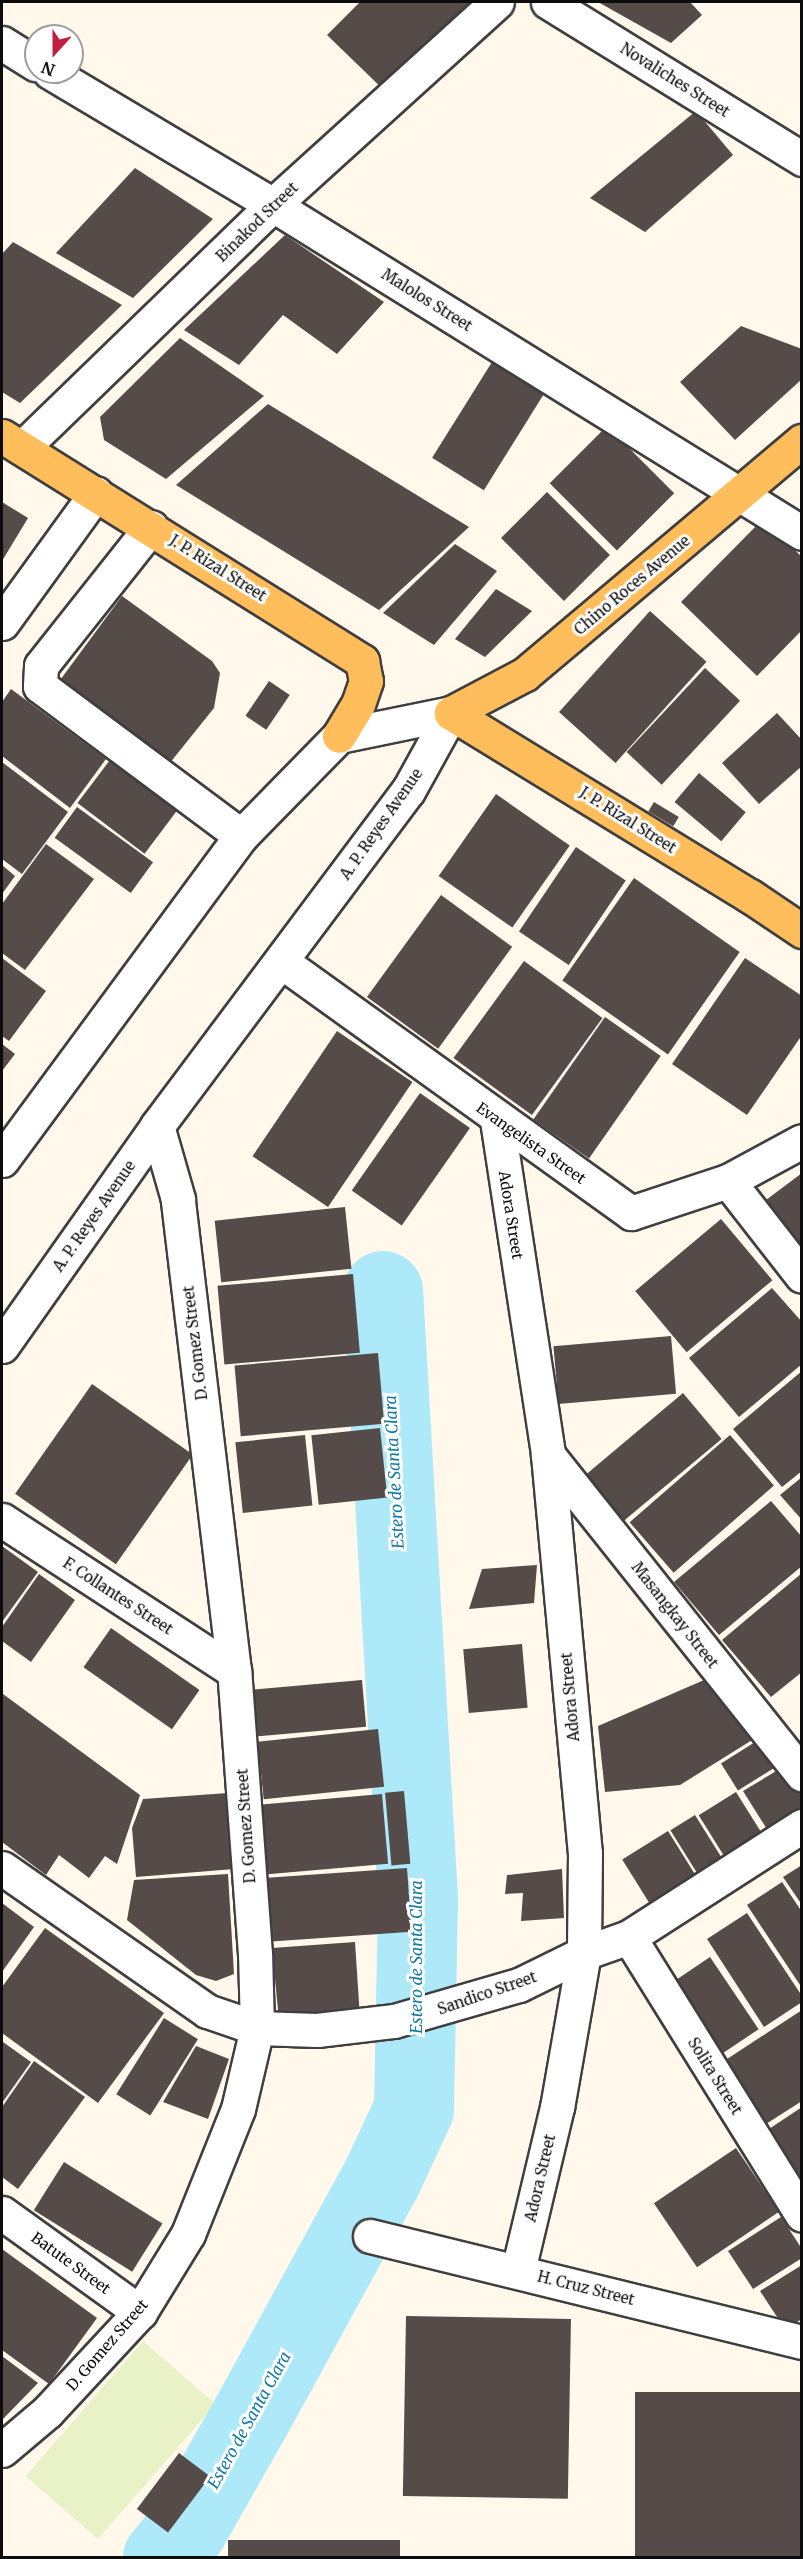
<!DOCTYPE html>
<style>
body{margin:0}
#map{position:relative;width:803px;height:2559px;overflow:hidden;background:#fff8eb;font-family:Merriweather,serif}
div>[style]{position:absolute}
.pitch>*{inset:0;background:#e9f2c6;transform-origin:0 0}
.river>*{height:80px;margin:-40px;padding:0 40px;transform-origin:40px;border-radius:40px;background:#ade9f9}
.building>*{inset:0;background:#554b48;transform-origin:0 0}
.roads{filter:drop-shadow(2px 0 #3f3f3f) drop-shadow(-2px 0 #3f3f3f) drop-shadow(0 2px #3f3f3f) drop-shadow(0 -2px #3f3f3f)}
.minor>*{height:33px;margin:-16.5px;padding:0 16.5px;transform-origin:16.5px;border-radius:16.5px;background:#fff}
.major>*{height:33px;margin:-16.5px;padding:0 16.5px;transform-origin:16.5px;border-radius:16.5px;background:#ffbd5b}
span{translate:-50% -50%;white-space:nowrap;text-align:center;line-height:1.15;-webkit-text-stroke:6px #fff;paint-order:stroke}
.street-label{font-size:15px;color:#0c0c0c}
.water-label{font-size:16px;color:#107aa3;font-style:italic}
.frame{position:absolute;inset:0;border:3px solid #0c0c0c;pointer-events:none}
.north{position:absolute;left:24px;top:24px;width:60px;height:60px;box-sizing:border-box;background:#fff;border:2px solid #9e9e9e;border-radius:50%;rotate:201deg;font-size:16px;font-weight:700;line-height:24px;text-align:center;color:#0c0c0c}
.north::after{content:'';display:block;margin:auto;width:21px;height:27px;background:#c21e40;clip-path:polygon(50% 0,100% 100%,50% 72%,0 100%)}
</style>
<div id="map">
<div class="pitch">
<div style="left:143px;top:2341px;width:96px;height:179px;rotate:41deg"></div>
</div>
<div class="river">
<div style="left:163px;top:2558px;width:39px;rotate:-50deg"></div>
<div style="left:188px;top:2528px;width:125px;rotate:-60.4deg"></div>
<div style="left:250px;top:2419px;width:275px;rotate:-61.3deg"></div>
<div style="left:382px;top:2178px;width:76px;rotate:-65.1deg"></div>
<div style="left:414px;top:2109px;width:210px;rotate:-88.9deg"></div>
<div style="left:418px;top:1899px;width:609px;rotate:-93.29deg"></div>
</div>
<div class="building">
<div style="clip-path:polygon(360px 2px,479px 2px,389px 95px,327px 35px)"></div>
<div style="clip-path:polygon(598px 2px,690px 2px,702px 15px,671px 43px)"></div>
<div style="clip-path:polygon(696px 111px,733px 155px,645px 232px,590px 198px)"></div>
<div style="clip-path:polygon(135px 168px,213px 219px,133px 298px,56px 253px)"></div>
<div style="clip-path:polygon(285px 235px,384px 302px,337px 354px,283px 315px,239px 365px,184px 330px)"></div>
<div style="clip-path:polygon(13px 242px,122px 305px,20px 403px,2px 392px,2px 254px)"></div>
<div style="clip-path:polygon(741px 326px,802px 349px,802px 379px,735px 440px,680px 382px)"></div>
<div style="clip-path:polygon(180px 338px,264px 396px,166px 479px,104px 440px,100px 417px)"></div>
<div style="left:492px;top:362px;width:61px;height:113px;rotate:32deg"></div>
<div style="clip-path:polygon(268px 404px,469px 527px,379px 610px,176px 485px)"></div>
<div style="left:607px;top:426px;width:95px;height:81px;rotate:45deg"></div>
<div style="left:547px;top:492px;width:89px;height:65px;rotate:45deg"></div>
<div style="clip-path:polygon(2px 502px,28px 518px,2px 561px)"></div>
<div style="clip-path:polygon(763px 519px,802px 557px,802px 630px,757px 676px,681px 602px)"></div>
<div style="clip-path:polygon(455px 544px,497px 571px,434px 645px,383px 613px)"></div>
<div style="clip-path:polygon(496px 589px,532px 611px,485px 657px,455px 639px)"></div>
<div style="clip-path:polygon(122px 596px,212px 661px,220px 673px,214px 708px,165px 769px,55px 687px)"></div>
<div style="left:650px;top:611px;width:76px;height:136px;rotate:42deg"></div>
<div style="left:705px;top:668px;width:48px;height:115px;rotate:43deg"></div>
<div style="left:269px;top:681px;width:25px;height:42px;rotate:34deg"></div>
<div style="clip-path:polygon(11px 689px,106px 759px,70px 808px,2px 756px,2px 702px)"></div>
<div style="clip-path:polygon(777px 713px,802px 740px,802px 766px,759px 804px,722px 763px)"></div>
<div style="left:113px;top:756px;width:84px;height:59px;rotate:37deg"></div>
<div style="clip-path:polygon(2px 762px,68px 812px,22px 874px,2px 859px)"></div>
<div style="left:699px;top:773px;width:61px;height:38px;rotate:40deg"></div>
<div style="left:496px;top:794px;width:90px;height:100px;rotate:35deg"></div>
<div style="left:654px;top:802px;width:29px;height:11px;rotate:31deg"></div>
<div style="left:77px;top:807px;width:94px;height:38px;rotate:36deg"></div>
<div style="clip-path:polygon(46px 844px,94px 879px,25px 970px,2px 953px,2px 904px)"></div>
<div style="left:576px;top:847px;width:60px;height:102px;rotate:34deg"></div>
<div style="clip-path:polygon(2px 865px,15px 876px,2px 894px)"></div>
<div style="left:634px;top:878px;width:129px;height:125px;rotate:35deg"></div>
<div style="left:441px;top:895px;width:88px;height:126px;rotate:36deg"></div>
<div style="clip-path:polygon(2px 958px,46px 991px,9px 1041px,2px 1036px)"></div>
<div style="clip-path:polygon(745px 958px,802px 996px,802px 1035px,747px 1115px,672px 1064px)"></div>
<div style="left:524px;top:961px;width:97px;height:120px;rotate:36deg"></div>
<div style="left:605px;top:1017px;width:68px;height:125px;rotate:35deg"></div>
<div style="left:337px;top:1031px;width:91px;height:151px;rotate:34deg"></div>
<div style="clip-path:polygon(2px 1044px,15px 1054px,2px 1071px)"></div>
<div style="left:420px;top:1093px;width:61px;height:119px;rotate:35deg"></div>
<div style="clip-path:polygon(802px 1173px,802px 1263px,758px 1206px)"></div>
<div style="left:345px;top:1207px;width:62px;height:131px;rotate:84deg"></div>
<div style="left:721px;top:1219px;width:80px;height:112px;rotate:50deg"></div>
<div style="left:353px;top:1274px;width:79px;height:136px;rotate:85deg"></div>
<div style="clip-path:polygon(772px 1288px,802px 1322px,802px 1364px,739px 1417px,689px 1358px)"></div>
<div style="left:671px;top:1336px;width:58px;height:118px;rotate:85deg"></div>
<div style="left:378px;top:1353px;width:71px;height:144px;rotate:85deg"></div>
<div style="clip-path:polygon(802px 1371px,802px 1471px,782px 1487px,733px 1429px)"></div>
<div style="left:92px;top:1384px;width:123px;height:134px;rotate:35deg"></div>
<div style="left:683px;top:1393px;width:60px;height:127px;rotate:50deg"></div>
<div style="left:380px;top:1428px;width:70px;height:69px;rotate:84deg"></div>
<div style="left:305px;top:1435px;width:71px;height:70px;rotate:84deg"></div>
<div style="left:730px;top:1435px;width:67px;height:133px;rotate:49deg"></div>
<div style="clip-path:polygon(802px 1477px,802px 1520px,780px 1495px)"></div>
<div style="clip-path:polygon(771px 1501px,802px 1537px,802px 1566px,719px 1635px,674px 1582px)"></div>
<div style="clip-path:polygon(2px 1546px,38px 1572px,2px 1622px)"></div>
<div style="clip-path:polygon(537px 1565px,534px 1603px,469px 1609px,482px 1569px)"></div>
<div style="clip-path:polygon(802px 1573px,802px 1672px,771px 1697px,722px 1640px)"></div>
<div style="clip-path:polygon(39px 1574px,75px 1600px,31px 1662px,2px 1641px,2px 1627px)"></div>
<div style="left:111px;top:1628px;width:108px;height:48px;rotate:35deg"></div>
<div style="left:522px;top:1644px;width:64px;height:59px;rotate:85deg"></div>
<div style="clip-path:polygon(711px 1677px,757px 1737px,680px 1785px,605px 1792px,598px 1726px)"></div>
<div style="left:362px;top:1680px;width:47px;height:111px;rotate:85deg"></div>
<div style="clip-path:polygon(3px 1694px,140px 1795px,117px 1864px,105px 1856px,89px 1878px,59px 1855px,46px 1875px,2px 1842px)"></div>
<div style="left:378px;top:1729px;width:58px;height:121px;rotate:84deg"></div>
<div style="left:760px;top:1739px;width:32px;height:46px;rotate:58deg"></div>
<div style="clip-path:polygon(783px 1767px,802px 1797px,802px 1815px,770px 1834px,743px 1791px)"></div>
<div style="left:404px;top:1791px;width:73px;height:19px;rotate:85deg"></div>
<div style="left:736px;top:1792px;width:52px;height:44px;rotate:58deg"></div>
<div style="clip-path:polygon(228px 1793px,234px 1869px,136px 1877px,132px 1828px,143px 1799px)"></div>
<div style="left:382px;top:1794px;width:70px;height:121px;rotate:85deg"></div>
<div style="left:695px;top:1815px;width:54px;height:29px;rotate:58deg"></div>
<div style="left:668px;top:1831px;width:55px;height:54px;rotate:58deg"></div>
<div style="clip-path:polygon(802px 1865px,802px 1905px,783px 1877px)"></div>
<div style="left:407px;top:1868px;width:64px;height:140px;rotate:86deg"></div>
<div style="clip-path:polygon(562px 1869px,564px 1918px,521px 1921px,523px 1893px,505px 1894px,507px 1875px)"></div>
<div style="clip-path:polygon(228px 1874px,234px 1974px,216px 1981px,196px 1975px,127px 1920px,134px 1880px)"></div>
<div style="clip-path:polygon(782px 1882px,802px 1912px,802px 1988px,747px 1905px)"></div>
<div style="clip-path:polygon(2px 1903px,34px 1927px,2px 1972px)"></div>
<div style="clip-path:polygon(747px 1913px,802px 1996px,802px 2002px,764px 2027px,707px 1939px)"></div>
<div style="clip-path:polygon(45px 1928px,164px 2013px,98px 2103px,2px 2033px,2px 1987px)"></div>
<div style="clip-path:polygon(355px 1942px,360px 2018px,283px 2017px,278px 2010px,272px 1948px)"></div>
<div style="left:710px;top:1957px;width:87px;height:54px;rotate:56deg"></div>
<div style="clip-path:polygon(802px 2010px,802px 2101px,766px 2124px,724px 2061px)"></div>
<div style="left:164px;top:2018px;width:40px;height:90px;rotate:32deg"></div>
<div style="clip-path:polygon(3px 2042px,31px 2062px,2px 2103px,2px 2044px)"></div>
<div style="clip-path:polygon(196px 2046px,229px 2059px,208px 2119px,163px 2102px)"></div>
<div style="clip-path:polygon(34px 2061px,85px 2097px,18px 2189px,2px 2177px,2px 2107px)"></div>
<div style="clip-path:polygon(802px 2107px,802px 2179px,769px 2129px)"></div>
<div style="left:736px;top:2148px;width:77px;height:99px;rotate:56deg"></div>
<div style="left:64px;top:2162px;width:116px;height:57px;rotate:32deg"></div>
<div style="clip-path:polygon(781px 2217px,802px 2249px,802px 2258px,753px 2289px,728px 2251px)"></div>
<div style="clip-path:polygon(2px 2249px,97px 2318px,49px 2384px,2px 2350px)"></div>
<div style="clip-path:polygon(802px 2265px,802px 2319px,785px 2329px,760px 2291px)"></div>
<div style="left:406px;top:2316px;width:165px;height:180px;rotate:1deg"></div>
<div style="clip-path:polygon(2px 2356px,38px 2383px,2px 2420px)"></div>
<div style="left:802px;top:2392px;width:166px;height:167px;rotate:90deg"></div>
<div style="left:179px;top:2453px;width:39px;height:70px;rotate:37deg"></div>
<div style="left:228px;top:2540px;width:172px;height:18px"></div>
</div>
<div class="roads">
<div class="minor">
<div style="left:548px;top:2px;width:299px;rotate:31.7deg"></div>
<div style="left:2px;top:43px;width:40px;rotate:32deg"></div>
<div style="left:50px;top:72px;width:260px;rotate:30.8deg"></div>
<div style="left:273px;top:205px;width:622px;rotate:31.8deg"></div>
<div style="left:22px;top:448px;width:349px;rotate:-44.1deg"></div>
<div style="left:273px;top:205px;width:302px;rotate:-42.2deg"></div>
<div style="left:151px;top:527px;width:177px;rotate:128.4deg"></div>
<div style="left:41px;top:666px;width:20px;rotate:93deg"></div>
<div style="left:40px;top:686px;width:251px;rotate:36.7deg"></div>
<div style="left:2px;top:623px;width:160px;rotate:-54.1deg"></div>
<div style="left:282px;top:962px;width:430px;rotate:35.7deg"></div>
<div style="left:631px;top:1213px;width:102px;rotate:-18.3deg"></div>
<div style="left:728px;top:1181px;width:84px;rotate:-28.4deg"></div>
<div style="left:497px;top:1120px;width:339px;rotate:81.3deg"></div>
<div style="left:548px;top:1455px;width:400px;rotate:84.7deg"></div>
<div style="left:585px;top:1853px;width:100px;rotate:90.6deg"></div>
<div style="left:584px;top:1953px;width:156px;rotate:99.9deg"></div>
<div style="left:557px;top:2107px;width:169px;rotate:103.4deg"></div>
<div style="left:2px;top:1160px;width:403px;rotate:-53.6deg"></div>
<div style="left:241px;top:836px;width:140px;rotate:-45.6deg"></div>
<div style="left:339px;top:736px;width:114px;rotate:-11.6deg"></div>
<div style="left:728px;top:1181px;width:120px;rotate:52.1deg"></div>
<div style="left:2px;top:1346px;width:269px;rotate:-54.8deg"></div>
<div style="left:157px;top:1126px;width:419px;rotate:-53.2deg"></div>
<div style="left:408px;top:791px;width:89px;rotate:-61.1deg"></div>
<div style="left:548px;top:1455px;width:408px;rotate:51.5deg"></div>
<div style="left:2px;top:1520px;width:277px;rotate:33.1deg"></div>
<div style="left:2px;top:1868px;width:250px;rotate:34.9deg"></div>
<div style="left:207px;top:2011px;width:53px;rotate:18.8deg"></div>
<div style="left:257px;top:2028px;width:60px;rotate:1.9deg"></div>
<div style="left:317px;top:2030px;width:78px;rotate:-6.7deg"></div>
<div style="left:394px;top:2021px;width:130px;rotate:-16.1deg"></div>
<div style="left:519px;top:1985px;width:72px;rotate:-26.2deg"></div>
<div style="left:584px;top:1953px;width:48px;rotate:-19.6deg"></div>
<div style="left:629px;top:1937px;width:206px;rotate:-32.7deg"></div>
<div style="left:629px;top:1937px;width:327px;rotate:58.1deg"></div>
<div style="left:2px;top:2213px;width:170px;rotate:35.7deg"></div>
<div style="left:370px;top:2236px;width:445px;rotate:13.8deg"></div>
<div style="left:2px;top:2450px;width:59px;rotate:-40.2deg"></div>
<div style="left:47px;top:2412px;width:137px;rotate:-47.1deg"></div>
<div style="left:140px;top:2312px;width:92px;rotate:-58.4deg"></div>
<div style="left:188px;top:2234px;width:135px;rotate:-68.2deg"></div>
<div style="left:238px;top:2109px;width:83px;rotate:-76.8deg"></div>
<div style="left:257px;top:2028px;width:74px;rotate:-91.5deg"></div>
<div style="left:255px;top:1954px;width:284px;rotate:-94.2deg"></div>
<div style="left:234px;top:1671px;width:475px;rotate:-96.8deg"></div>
<div style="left:178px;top:1199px;width:76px;rotate:-106deg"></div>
</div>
<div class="major">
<div style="left:2px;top:436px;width:425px;rotate:32deg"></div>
<div style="left:362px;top:661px;width:20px;rotate:79deg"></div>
<div style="left:366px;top:681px;width:24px;rotate:109deg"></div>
<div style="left:358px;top:704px;width:37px;rotate:121deg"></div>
<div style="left:451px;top:713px;width:84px;rotate:-27.8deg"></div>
<div style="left:525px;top:674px;width:362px;rotate:-40.1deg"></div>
<div style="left:451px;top:713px;width:351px;rotate:31.5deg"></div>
<div style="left:750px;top:896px;width:63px;rotate:33.9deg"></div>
</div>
</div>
<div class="street-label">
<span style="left:675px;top:80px;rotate:32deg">Novaliches Street</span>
<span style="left:257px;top:222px;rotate:-44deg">Binakod Street</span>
<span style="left:427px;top:300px;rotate:32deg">Malolos Street</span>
<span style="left:218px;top:568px;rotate:32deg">J. P. Rizal Street</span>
<span style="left:632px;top:585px;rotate:-40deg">Chino Roces Avenue</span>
<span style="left:628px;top:820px;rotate:32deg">J. P. Rizal Street</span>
<span style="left:381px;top:824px;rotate:-55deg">A. P. Reyes Avenue</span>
<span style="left:531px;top:1143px;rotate:35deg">Evangelista Street</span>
<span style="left:511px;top:1215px;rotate:81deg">Adora Street</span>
<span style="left:94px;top:1216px;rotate:-55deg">A. P. Reyes Avenue</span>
<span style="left:195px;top:1343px;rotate:-97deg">D. Gomez Street</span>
<span style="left:118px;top:1596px;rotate:33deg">F. Collantes Street</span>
<span style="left:675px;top:1615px;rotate:52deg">Masangkay Street</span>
<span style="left:570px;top:1697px;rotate:-95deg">Adora Street</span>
<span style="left:246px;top:1826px;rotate:-94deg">D. Gomez Street</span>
<span style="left:487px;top:1993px;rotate:-19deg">Sandico Street</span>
<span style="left:715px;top:2076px;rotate:58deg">Solita Street</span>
<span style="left:540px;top:2178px;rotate:-77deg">Adora Street</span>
<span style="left:71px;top:2263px;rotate:36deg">Batute Street</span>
<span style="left:586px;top:2288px;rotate:14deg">H. Cruz Street</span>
<span style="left:107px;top:2345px;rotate:-49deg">D. Gomez Street</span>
</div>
<div class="water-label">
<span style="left:394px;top:1472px;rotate:-93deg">Estero de Santa Clara</span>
<span style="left:416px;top:1957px;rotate:-90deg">Estero de Santa Clara</span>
<span style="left:249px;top:2420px;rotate:-61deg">Estero de Santa Clara</span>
</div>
<div class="frame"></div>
<div class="north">N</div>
</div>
